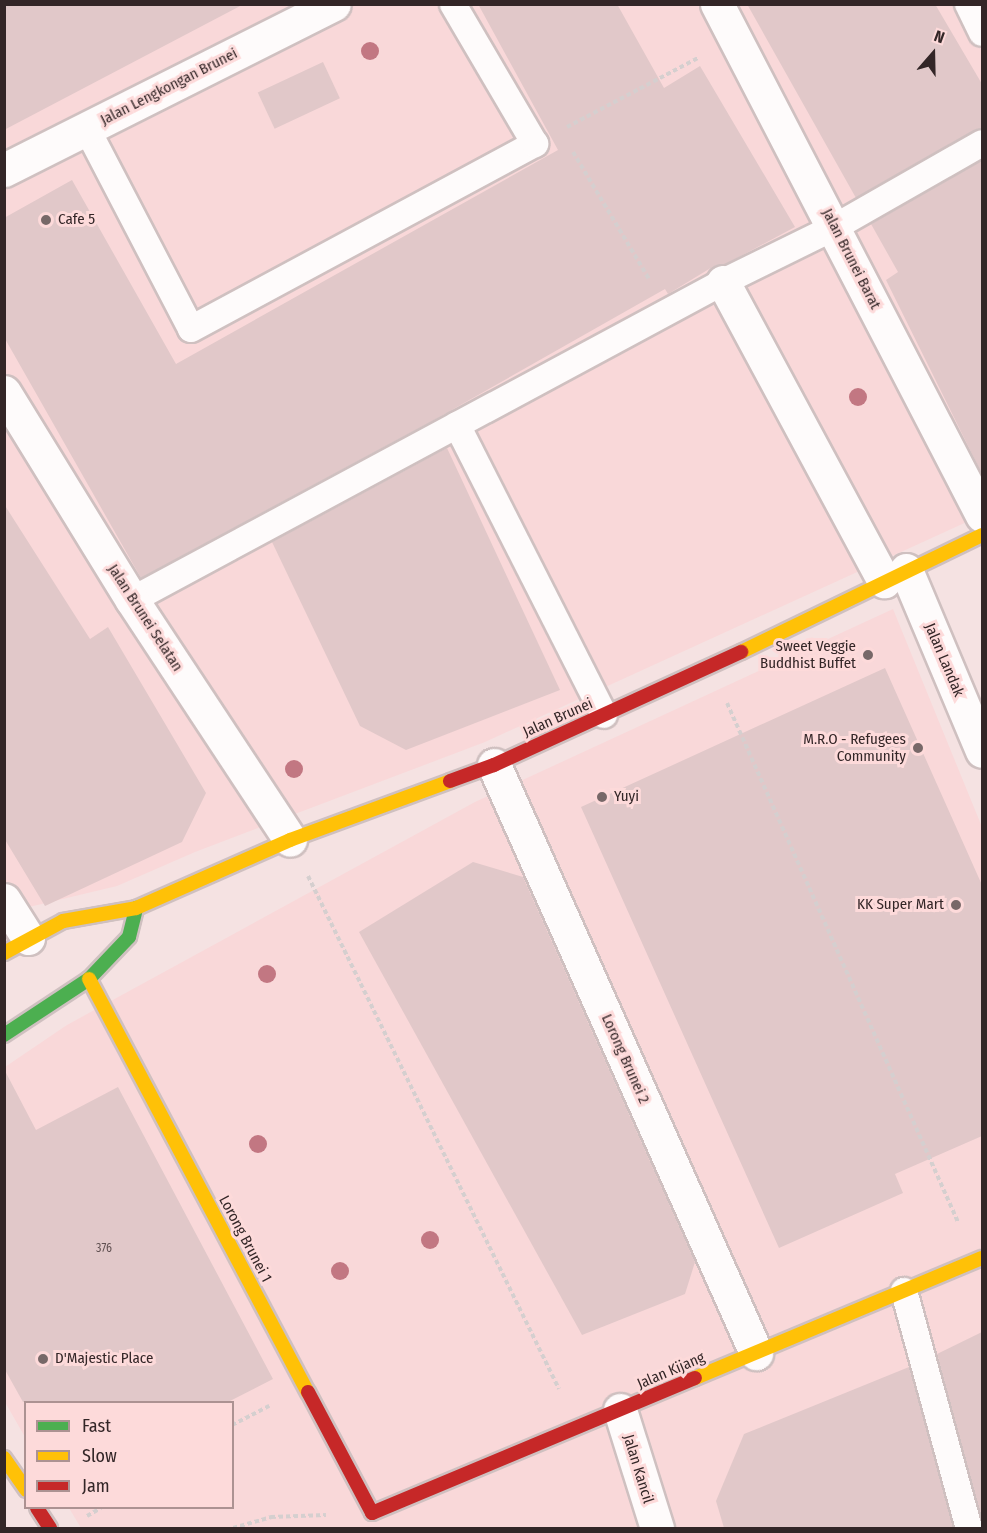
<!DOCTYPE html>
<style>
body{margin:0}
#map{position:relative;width:987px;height:1533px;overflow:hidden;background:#f5e2e2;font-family:"Fira Sans Condensed",sans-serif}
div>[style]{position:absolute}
.built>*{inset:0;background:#f9d8d9}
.building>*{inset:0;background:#e1c8c9;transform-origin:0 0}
.path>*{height:4px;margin-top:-2px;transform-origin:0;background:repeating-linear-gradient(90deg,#d5cfcf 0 4.5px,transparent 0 7.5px)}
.roads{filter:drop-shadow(2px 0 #cfc0c0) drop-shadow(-2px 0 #cfc0c0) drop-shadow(0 2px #cfc0c0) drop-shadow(0 -2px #cfc0c0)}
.lane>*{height:26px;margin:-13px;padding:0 13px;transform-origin:13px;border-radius:13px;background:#fefbfb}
.street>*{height:33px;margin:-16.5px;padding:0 16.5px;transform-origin:16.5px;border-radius:16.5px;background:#fefbfb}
.fast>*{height:14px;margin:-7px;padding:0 7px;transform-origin:7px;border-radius:7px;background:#4caf50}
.slow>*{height:14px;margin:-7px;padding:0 7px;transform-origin:7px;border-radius:7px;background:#ffc107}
.jam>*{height:14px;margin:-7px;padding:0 7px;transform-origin:7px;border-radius:7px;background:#c62828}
.trees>*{width:18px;height:18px;margin:-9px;border-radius:50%;background:#c27782}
.dots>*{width:16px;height:16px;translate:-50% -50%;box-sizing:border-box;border:3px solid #fddada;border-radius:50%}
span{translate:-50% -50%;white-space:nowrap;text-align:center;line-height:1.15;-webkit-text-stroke:6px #fddada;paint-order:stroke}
.number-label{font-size:12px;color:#605051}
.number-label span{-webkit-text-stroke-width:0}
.street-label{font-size:15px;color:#332627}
.poi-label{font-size:15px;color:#332627}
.left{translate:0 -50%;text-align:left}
.right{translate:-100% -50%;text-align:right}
.frame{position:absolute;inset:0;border:6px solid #332627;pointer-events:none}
.legend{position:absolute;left:24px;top:1401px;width:210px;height:108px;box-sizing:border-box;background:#fddada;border:2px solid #ac9292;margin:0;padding:8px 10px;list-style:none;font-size:18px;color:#332627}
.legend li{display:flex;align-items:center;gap:12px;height:30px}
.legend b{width:30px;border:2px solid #ac9292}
.north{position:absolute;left:903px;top:24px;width:60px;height:60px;-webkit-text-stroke:4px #fddada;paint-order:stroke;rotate:20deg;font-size:16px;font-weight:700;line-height:24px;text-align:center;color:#332627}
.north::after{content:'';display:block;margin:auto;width:21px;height:27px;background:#332627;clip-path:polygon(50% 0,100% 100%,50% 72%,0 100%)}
</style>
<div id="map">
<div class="built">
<div style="clip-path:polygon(5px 5px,982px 5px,982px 515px,485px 742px,195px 852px,117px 886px,29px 907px,5px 922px)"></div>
<div style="clip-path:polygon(893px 609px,982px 827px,982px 1528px,81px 1528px,69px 1508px,232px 1508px,232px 1402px,26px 1402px,25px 1437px,5px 1402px,5px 1067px,67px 1025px,475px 802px)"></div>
</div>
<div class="building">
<div style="clip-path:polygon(4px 4px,244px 4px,4px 130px)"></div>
<div style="clip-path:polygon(478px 4px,617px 4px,664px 88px,700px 66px,795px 227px,726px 264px,714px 266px,668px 294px,665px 289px,434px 420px,141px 578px,4px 337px,4px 218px,72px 180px,176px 364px,558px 150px)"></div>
<div style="clip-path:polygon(747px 4px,935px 4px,982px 84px,982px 128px,856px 198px)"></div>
<div style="left:323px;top:62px;width:40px;height:72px;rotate:65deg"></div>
<div style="clip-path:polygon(982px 160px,982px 474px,886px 280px,898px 272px,871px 224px)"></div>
<div style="clip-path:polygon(447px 448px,560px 690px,406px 750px,360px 726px,272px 542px)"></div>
<div style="clip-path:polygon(4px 504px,90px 639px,108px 627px,206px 793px,182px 842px,45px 906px,4px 838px)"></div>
<div style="clip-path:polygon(885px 668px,982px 885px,982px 1136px,895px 1174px,903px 1193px,779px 1248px,581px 807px)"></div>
<div style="clip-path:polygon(473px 862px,523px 877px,695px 1262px,685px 1294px,582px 1335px,359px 932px)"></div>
<div style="clip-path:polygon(4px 1069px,36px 1130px,118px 1087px,273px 1379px,228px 1402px,23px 1402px,4px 1368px)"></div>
<div style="clip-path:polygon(982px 1332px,982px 1521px,937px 1354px)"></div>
<div style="clip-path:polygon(909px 1367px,954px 1528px,724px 1528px,716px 1501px,744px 1434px)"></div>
</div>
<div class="path">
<div style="left:567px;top:127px;width:148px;rotate:-27.8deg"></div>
<div style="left:573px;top:152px;width:148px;rotate:59.1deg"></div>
<div style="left:727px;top:703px;width:568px;rotate:66.01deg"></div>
<div style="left:308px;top:876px;width:571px;rotate:63.93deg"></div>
<div style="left:232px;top:1425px;width:42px;rotate:-27.2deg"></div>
<div style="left:87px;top:1516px;width:16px;rotate:-30deg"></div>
<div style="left:233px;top:1528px;width:40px;rotate:-16deg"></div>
<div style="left:271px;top:1517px;width:55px;rotate:-2.1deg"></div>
</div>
<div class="roads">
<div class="lane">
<div style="left:968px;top:4px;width:32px;rotate:64deg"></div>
<div style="left:87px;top:129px;width:225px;rotate:62.5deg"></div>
<div style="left:191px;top:329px;width:391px;rotate:-28.3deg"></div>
<div style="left:535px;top:144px;width:162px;rotate:-120.4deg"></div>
<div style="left:457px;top:425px;width:325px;rotate:63.1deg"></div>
<div style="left:132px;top:600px;width:671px;rotate:-28.28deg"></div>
<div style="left:723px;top:282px;width:125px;rotate:-26.2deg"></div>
<div style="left:835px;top:227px;width:169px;rotate:-29.7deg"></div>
<div style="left:904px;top:1291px;width:246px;rotate:74.7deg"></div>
</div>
<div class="street">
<div style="left:717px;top:4px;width:576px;rotate:62.59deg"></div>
<div style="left:4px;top:170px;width:369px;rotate:-26.7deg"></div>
<div style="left:723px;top:282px;width:340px;rotate:61.7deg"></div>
<div style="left:4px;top:392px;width:244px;rotate:58.4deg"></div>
<div style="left:132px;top:600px;width:287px;rotate:56.6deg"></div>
<div style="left:906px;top:570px;width:196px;rotate:67.2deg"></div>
<div style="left:494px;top:765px;width:644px;rotate:65.98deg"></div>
<div style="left:4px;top:900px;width:45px;rotate:57.7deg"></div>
<div style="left:620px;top:1410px;width:124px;rotate:72.6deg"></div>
</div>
<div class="fast">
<div style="left:4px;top:1035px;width:102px;rotate:-33.4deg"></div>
<div style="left:89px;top:979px;width:58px;rotate:-46.4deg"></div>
<div style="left:129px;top:937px;width:30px;rotate:-76deg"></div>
</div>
<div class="slow">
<div style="left:741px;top:652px;width:268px;rotate:-25.9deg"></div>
<div style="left:4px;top:953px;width:67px;rotate:-28.5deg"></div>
<div style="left:63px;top:921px;width:74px;rotate:-10.1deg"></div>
<div style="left:136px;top:908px;width:168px;rotate:-23.8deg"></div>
<div style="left:290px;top:840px;width:171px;rotate:-20.2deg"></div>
<div style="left:89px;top:979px;width:467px;rotate:62.1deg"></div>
<div style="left:695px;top:1378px;width:311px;rotate:-22.7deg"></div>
<div style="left:4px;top:1458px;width:39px;rotate:55deg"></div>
</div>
<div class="jam">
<div style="left:450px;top:781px;width:47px;rotate:-20deg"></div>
<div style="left:494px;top:765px;width:272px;rotate:-24.6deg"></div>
<div style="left:308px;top:1392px;width:137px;rotate:62.1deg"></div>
<div style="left:372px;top:1513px;width:350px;rotate:-22.7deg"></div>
<div style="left:37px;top:1508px;width:24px;rotate:57deg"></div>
</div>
</div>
<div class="trees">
<div style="left:370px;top:51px"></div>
<div style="left:858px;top:397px"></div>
<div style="left:294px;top:769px"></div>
<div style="left:267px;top:974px"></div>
<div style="left:258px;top:1144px"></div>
<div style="left:430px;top:1240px"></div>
<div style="left:340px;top:1271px"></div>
</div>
<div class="dots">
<div style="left:46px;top:220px;background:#776868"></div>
<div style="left:868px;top:655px;background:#776868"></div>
<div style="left:918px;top:748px;background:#776868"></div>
<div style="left:602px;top:797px;background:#776868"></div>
<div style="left:956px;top:905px;background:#776868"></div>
<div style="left:43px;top:1359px;background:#776868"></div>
</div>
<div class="number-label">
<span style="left:104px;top:1249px">376</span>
</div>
<div class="street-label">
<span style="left:169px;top:87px;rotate:-27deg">Jalan Lengkongan Brunei</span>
<span style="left:851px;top:259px;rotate:63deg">Jalan Brunei Barat</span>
<span style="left:145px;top:618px;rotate:57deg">Jalan Brunei Selatan</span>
<span style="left:944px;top:660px;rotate:67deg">Jalan Landak</span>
<span style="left:558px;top:718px;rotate:-24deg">Jalan Brunei</span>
<span style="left:625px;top:1059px;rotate:66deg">Lorong Brunei 2</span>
<span style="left:245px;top:1239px;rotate:62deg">Lorong Brunei 1</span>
<span style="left:671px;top:1371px;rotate:-23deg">Jalan Kijang</span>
<span style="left:638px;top:1469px;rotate:73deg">Jalan Kancil</span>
</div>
<div class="poi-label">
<span class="left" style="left:58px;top:220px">Cafe 5</span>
<span class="right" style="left:856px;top:655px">Sweet Veggie<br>Buddhist Buffet</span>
<span class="right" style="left:906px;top:748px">M.R.O - Refugees<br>Community</span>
<span class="left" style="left:614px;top:797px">Yuyi</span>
<span class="right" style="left:944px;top:905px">KK Super Mart</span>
<span class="left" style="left:55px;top:1359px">D'Majestic Place</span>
</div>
<div class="frame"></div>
<ul class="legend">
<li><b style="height:8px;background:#4caf50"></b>Fast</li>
<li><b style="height:8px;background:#ffc107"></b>Slow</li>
<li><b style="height:8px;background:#c62828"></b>Jam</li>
</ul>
<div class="north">N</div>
</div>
